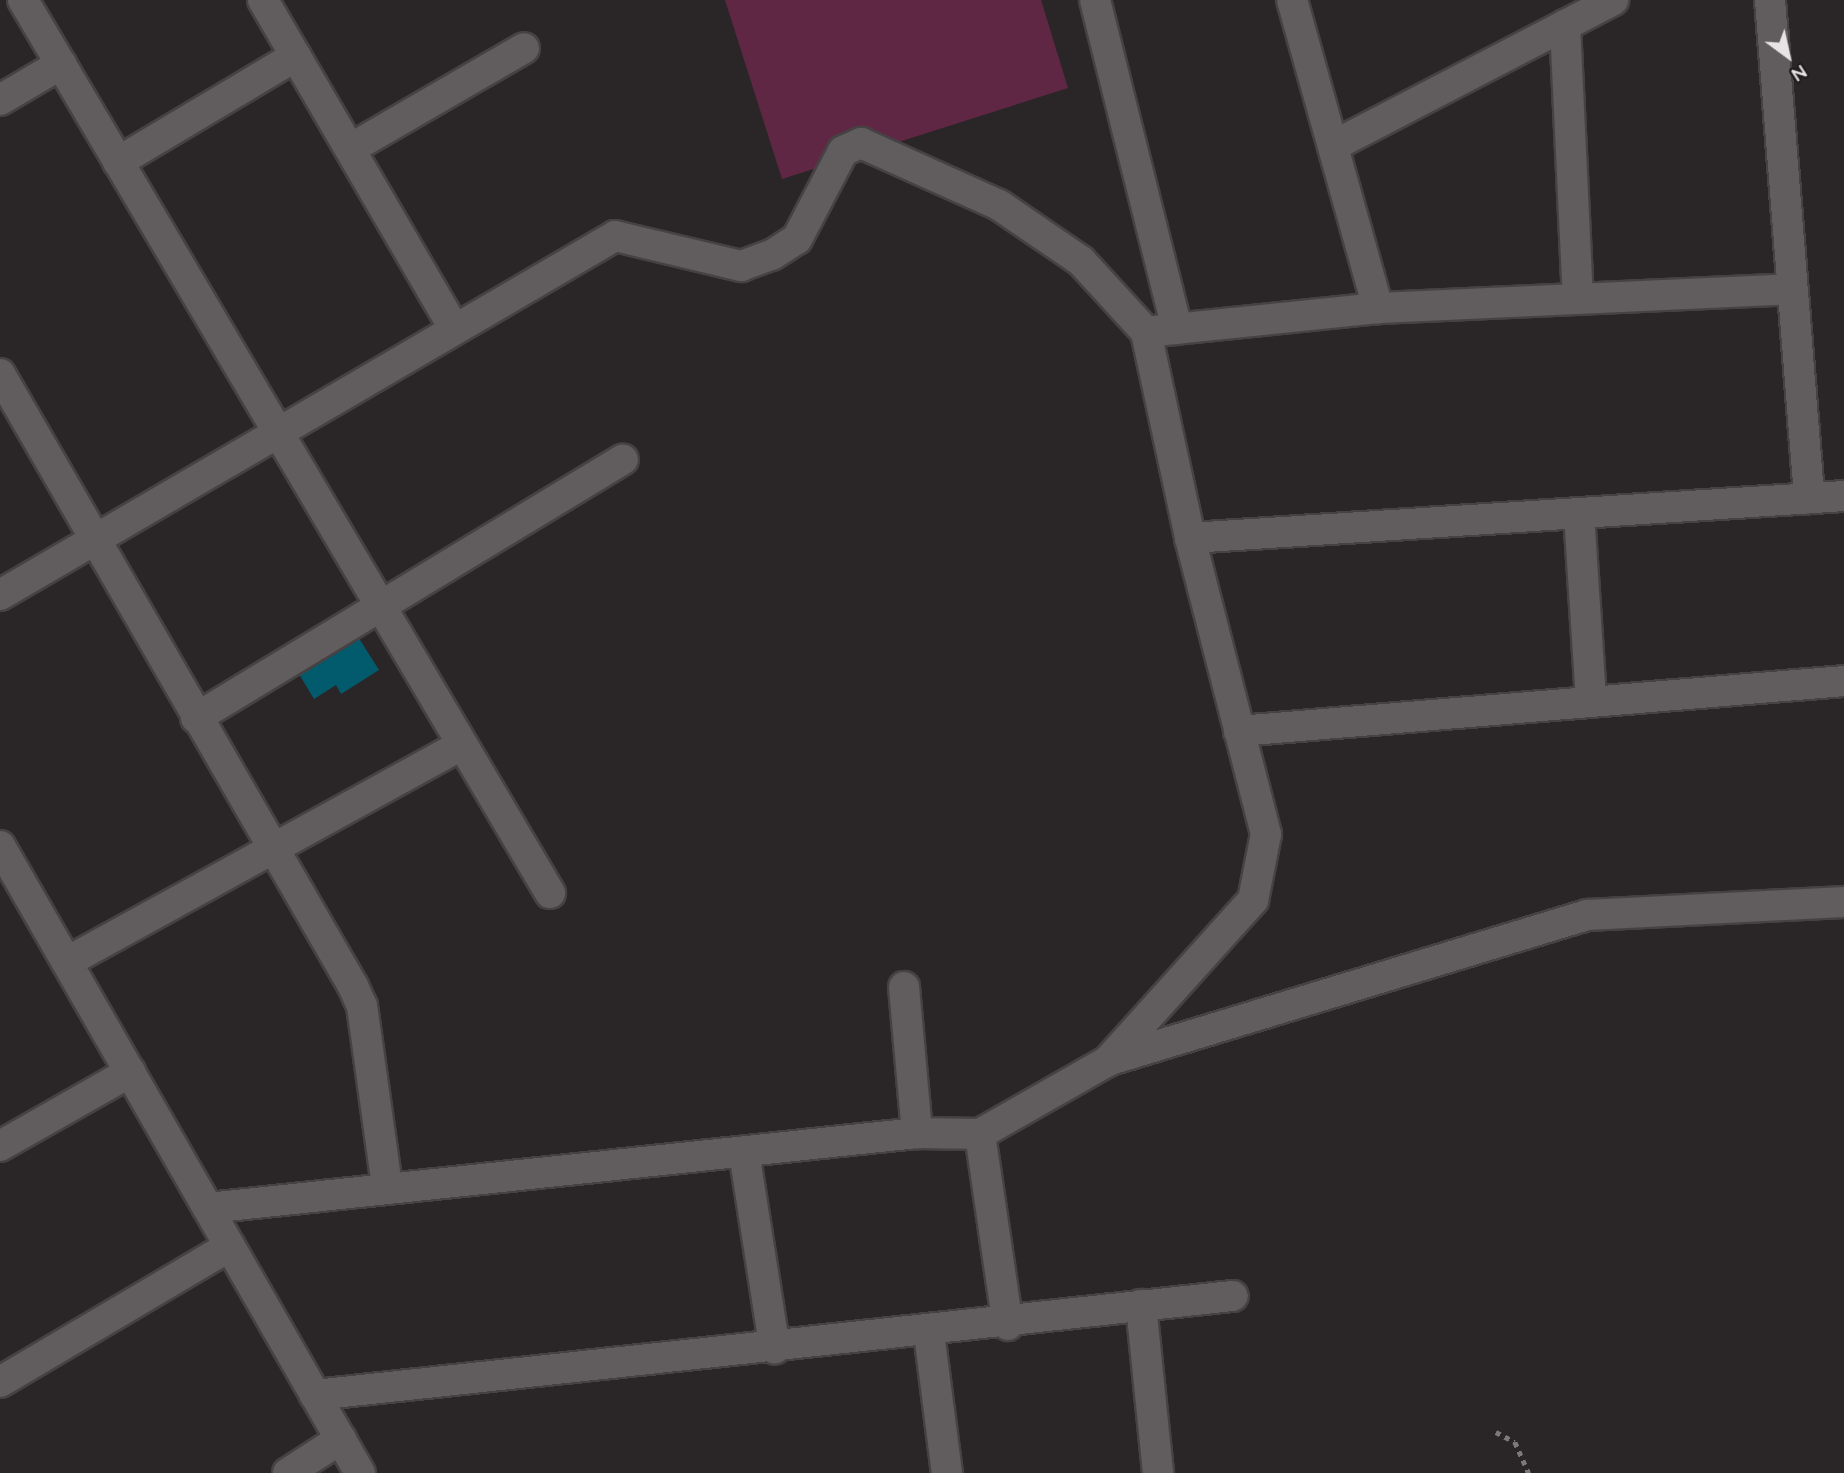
<!DOCTYPE html>
<style>
body{margin:0}
#map{position:relative;width:1844px;height:1473px;overflow:hidden;background:#2a2628;font-family:Quicksand,sans-serif}
div>[style]{position:absolute}
.green>*{inset:0;background:#602744}
.building>*{inset:0;background:#015b6c}
.path>*{height:4.5px;margin-top:-2.25px;transform-origin:0;background:repeating-linear-gradient(90deg,#7c797a 0 5px,transparent 0 10px)}
.roads{filter:drop-shadow(2px 0 #464244) drop-shadow(-2px 0 #464244) drop-shadow(0 2px #464244) drop-shadow(0 -2px #464244)}
.minor>*{height:30px;margin:-15px;padding:0 15px;transform-origin:15px;border-radius:15px;background:#615c5e}
span{translate:-50% -50%;white-space:nowrap;text-align:center;line-height:1.15;-webkit-text-stroke:6px #211d1e;paint-order:stroke}
.north{position:absolute;left:1753px;top:21px;width:70px;height:70px;-webkit-text-stroke:5px #211d1e;paint-order:stroke;rotate:147deg;font-size:19px;font-weight:700;line-height:28px;text-align:center;color:#e7e4e5}
.north::after{content:'';display:block;margin:auto;width:24px;height:32px;background:#e7e4e5;clip-path:polygon(50% 0,100% 100%,50% 72%,0 100%)}
</style>
<div id="map">
<div class="green">
<div style="clip-path:polygon(725px 0,1041px 0,1068px 88px,782px 179px)"></div>
</div>
<div class="building">
<div style="clip-path:polygon(355px 632px,379px 670px,341px 694px,336px 685px,314px 699px,296px 669px)"></div>
</div>
<div class="path">
<div style="left:1496px;top:1432px;width:21px;rotate:28deg"></div>
<div style="left:1515px;top:1442px;width:34px;rotate:66deg"></div>
</div>
<div class="roads">
<div class="minor">
<div style="left:23px;top:0;width:1037px;rotate:59.45deg"></div>
<div style="left:263px;top:0;width:378px;rotate:59.8deg"></div>
<div style="left:1095px;top:0;width:339px;rotate:76deg"></div>
<div style="left:1292px;top:0;width:320px;rotate:74.4deg"></div>
<div style="left:1770px;top:0;width:500px;rotate:85.5deg"></div>
<div style="left:1565px;top:25px;width:274px;rotate:87.3deg"></div>
<div style="left:0;top:100px;width:71px;rotate:-30.5deg"></div>
<div style="left:1333px;top:146px;width:316px;rotate:-27.5deg"></div>
<div style="left:350px;top:149px;width:201px;rotate:-30.1deg"></div>
<div style="left:118px;top:162px;width:207px;rotate:-30.8deg"></div>
<div style="left:1146px;top:332px;width:233px;rotate:-5.9deg"></div>
<div style="left:1378px;top:308px;width:414px;rotate:-2.6deg"></div>
<div style="left:0;top:374px;width:707px;rotate:60.02deg"></div>
<div style="left:353px;top:986px;width:22px;rotate:66deg"></div>
<div style="left:362px;top:1006px;width:183px;rotate:82.1deg"></div>
<div style="left:1579px;top:514px;width:185px;rotate:86.3deg"></div>
<div style="left:1190px;top:538px;width:655px;rotate:-3.67deg"></div>
<div style="left:0;top:595px;width:712px;rotate:-30.27deg"></div>
<div style="left:615px;top:236px;width:130px;rotate:13.4deg"></div>
<div style="left:741px;top:266px;width:33px;rotate:-20deg"></div>
<div style="left:772px;top:255px;width:30px;rotate:-33deg"></div>
<div style="left:797px;top:239px;width:99px;rotate:-62.4deg"></div>
<div style="left:843px;top:151px;width:20px;rotate:-24deg"></div>
<div style="left:861px;top:143px;width:151px;rotate:24.2deg"></div>
<div style="left:999px;top:205px;width:99px;rotate:34.3deg"></div>
<div style="left:1081px;top:261px;width:96px;rotate:47.5deg"></div>
<div style="left:1146px;top:332px;width:211px;rotate:77.9deg"></div>
<div style="left:1190px;top:538px;width:306px;rotate:75.6deg"></div>
<div style="left:1266px;top:834px;width:67px;rotate:101.1deg"></div>
<div style="left:1253px;top:900px;width:217px;rotate:132deg"></div>
<div style="left:1108px;top:1061px;width:147px;rotate:150.3deg"></div>
<div style="left:980px;top:1134px;width:63px;rotate:-179.1deg"></div>
<div style="left:917px;top:1133px;width:713px;rotate:173.96deg"></div>
<div style="left:196px;top:718px;width:499px;rotate:-31.2deg"></div>
<div style="left:1239px;top:731px;width:607px;rotate:-4.72deg"></div>
<div style="left:0;top:846px;width:723px;rotate:60.14deg"></div>
<div style="left:67px;top:962px;width:451px;rotate:-28.8deg"></div>
<div style="left:904px;top:987px;width:147px;rotate:84.9deg"></div>
<div style="left:1110px;top:1060px;width:499px;rotate:-16.9deg"></div>
<div style="left:1587px;top:915px;width:257px;rotate:-2.9deg"></div>
<div style="left:980px;top:1134px;width:193px;rotate:81.7deg"></div>
<div style="left:0;top:1146px;width:150px;rotate:-29.6deg"></div>
<div style="left:744px;top:1152px;width:199px;rotate:81.1deg"></div>
<div style="left:1141px;top:1305px;width:169px;rotate:84.2deg"></div>
<div style="left:929px;top:1333px;width:141px;rotate:82.7deg"></div>
<div style="left:0;top:1382px;width:267px;rotate:-30.6deg"></div>
<div style="left:315px;top:1395px;width:923px;rotate:-6.16deg"></div>
<div style="left:288px;top:1473px;width:63px;rotate:-32.7deg"></div>
</div>
</div>
<div class="north">N</div>
</div>
